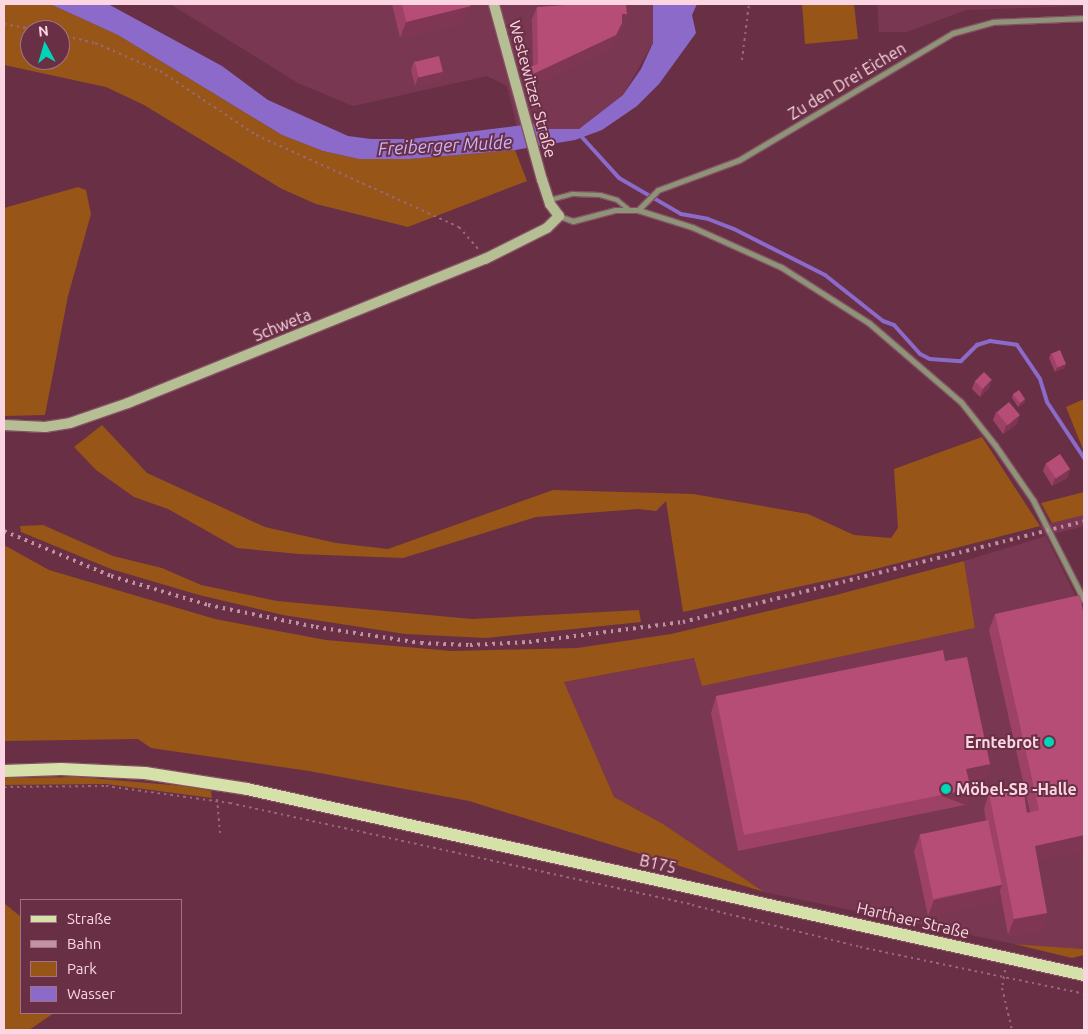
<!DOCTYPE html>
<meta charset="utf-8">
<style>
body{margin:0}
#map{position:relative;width:1088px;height:1034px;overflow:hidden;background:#692f45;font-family:Ubuntu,sans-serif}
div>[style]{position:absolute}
.built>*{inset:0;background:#793751}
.green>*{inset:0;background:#975517}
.water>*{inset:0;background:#8b6aca}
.stream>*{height:4px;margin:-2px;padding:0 2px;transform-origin:2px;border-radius:2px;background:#8b6aca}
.path>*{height:2px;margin-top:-1px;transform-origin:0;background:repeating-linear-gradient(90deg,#9a677a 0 2.5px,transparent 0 6.5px)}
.roads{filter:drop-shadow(1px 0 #865064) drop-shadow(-1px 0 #865064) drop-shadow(0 1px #865064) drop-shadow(0 -1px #865064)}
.lane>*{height:4px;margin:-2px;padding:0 2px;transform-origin:2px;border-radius:2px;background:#8e9478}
.street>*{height:5px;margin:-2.5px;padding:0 2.5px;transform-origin:2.5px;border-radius:2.5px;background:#8e9478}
.secondary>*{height:10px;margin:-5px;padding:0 5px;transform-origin:5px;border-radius:5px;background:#b6bf94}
.primary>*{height:12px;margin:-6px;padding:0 6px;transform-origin:6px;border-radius:6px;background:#d5e1a8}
.rail>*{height:4px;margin-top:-2px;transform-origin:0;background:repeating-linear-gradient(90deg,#c092a2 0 2.5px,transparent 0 7.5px)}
.wall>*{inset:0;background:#9d4266}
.shaded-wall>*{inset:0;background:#7f3653;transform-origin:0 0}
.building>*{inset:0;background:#b64d77;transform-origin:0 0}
.dots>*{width:14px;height:14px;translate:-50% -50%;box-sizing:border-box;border:2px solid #692f45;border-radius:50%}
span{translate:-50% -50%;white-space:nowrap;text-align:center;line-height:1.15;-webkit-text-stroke:4px #692f45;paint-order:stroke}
.street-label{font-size:16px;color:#fbd6e2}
.poi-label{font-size:16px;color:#fbd6e2;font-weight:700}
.right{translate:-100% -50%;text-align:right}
.left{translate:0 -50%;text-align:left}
.water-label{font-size:18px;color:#c9b4fd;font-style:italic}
.frame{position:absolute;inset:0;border:5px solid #fbd6e2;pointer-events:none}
.legend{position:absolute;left:20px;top:899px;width:162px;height:115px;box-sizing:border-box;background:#692f45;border:1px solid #a37284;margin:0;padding:6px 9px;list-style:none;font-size:15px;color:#fbd6e2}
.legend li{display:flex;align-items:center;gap:10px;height:25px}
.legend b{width:25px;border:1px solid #a37284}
.north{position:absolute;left:20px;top:20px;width:50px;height:50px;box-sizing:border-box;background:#692f45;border:1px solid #a37284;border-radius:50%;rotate:354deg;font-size:14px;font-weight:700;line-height:20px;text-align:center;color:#fbd6e2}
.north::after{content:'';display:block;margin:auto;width:18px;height:22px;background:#01d5b7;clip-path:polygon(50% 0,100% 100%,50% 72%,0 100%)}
</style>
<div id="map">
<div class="built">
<div style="clip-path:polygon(170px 4px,653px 4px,653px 43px,623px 95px,579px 129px,545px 129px,539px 123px,517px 127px,507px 86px,487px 76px,353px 106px,298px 83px)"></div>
<div style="clip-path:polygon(877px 4px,1084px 4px,1084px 6px,966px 10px,907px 32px,879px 32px)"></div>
<div style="clip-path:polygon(1084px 515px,1084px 526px,1046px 536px,1084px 613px,1084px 949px,1014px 944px,764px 892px,663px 824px,614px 797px,564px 682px,695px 658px,702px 685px,975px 628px,964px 561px,1046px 536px,1040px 526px)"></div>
</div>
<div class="green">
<div style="clip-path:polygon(evenodd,4px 4px,50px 4px,118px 35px,282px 135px,323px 151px,359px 159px,409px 159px,515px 150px,527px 181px,408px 227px,316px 204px,282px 189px,144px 105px,106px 87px,4px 65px,4px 4px,30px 30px,60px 30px,60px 60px,30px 60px,30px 30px)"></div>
<div style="clip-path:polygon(802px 4px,854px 4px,858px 39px,805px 44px)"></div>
<div style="clip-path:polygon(78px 187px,86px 190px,91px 214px,68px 296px,45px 415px,4px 416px,4px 208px)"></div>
<div style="clip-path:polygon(1084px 399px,1084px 452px,1066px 407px)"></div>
<div style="clip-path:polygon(102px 425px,147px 473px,265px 527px,336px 543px,388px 549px,553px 490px,693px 494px,808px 514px,854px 535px,891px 538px,898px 528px,894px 469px,982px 437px,1040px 526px,852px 575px,683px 612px,666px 501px,656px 511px,638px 509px,536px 517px,403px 558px,299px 554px,237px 548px,168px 509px,134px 497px,96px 470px,74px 447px)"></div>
<div style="clip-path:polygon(1084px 492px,1084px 515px,1052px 523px,1041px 503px)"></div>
<div style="clip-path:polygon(43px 525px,113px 556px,162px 568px,201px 585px,277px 601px,472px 619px,639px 610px,641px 622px,486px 638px,405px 634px,283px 615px,199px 595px,111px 569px,21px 532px,20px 526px)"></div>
<div style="clip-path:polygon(4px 545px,49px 570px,215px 619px,326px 640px,452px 651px,577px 648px,671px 634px,836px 595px,964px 561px,975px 628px,702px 686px,694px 658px,564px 682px,614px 797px,663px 824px,764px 892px,469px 801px,309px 771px,151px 748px,138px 739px,4px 741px)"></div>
<div style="clip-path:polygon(78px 777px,184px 786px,211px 791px,212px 798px,106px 784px,4px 785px,4px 778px)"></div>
<div style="clip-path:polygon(4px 903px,21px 917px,21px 1013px,54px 1013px,29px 1030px,4px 1030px)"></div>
<div style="clip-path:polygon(1014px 944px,1084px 949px,1084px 955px,1072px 958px)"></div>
</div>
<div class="water">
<div style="clip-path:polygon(50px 4px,108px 4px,222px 66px,268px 100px,348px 136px,371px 139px,411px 139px,539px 123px,545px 129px,579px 129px,623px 95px,641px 69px,653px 43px,653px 4px,697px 4px,692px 15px,696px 33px,659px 84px,637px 106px,602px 130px,575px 140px,515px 150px,409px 159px,359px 159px,323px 151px,282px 135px,118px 35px)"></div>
</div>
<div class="stream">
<div style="left:580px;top:135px;width:58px;rotate:47.8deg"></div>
<div style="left:619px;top:178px;width:72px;rotate:30.1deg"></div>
<div style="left:681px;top:214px;width:27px;rotate:10deg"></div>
<div style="left:708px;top:219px;width:28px;rotate:21deg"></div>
<div style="left:734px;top:229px;width:102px;rotate:26.8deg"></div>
<div style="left:825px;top:275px;width:74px;rotate:38.4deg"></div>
<div style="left:883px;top:321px;width:12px;rotate:20deg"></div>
<div style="left:894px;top:325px;width:39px;rotate:48deg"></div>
<div style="left:920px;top:354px;width:11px;rotate:27deg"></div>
<div style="left:930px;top:359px;width:31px;rotate:4deg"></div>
<div style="left:961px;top:361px;width:23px;rotate:-45deg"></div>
<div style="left:977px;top:345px;width:14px;rotate:-17deg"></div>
<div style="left:990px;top:341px;width:27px;rotate:8deg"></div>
<div style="left:1017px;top:345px;width:41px;rotate:55.9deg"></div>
<div style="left:1040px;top:379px;width:24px;rotate:73deg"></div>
<div style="left:1047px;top:402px;width:67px;rotate:56.5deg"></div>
</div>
<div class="path">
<div style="left:4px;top:24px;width:36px;rotate:10deg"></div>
<div style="left:60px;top:35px;width:36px;rotate:13deg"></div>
<div style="left:95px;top:43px;width:71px;rotate:23.3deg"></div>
<div style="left:160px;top:71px;width:115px;rotate:33.7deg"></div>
<div style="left:256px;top:135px;width:223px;rotate:24.4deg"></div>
<div style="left:459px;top:227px;width:32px;rotate:49deg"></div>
<div style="left:742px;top:60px;width:56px;rotate:-82.9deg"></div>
<div style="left:4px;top:787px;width:102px;rotate:-0.6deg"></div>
<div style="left:106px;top:786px;width:125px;rotate:7.8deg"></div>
<div style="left:230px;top:803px;width:473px;rotate:12.4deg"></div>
<div style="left:692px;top:905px;width:173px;rotate:14deg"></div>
<div style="left:860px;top:947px;width:229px;rotate:11.8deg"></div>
<div style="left:217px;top:799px;width:34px;rotate:85deg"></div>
<div style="left:1005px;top:970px;width:18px;rotate:99deg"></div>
<div style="left:1002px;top:988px;width:43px;rotate:76.6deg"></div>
</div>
<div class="roads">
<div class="lane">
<div style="left:550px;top:200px;width:24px;rotate:-15deg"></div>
<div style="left:573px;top:194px;width:27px;rotate:2deg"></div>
<div style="left:600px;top:195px;width:18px;rotate:16deg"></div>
<div style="left:617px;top:200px;width:14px;rotate:39deg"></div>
</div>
<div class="street">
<div style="left:638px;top:210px;width:28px;rotate:-45deg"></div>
<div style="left:658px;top:190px;width:86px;rotate:-20.3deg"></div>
<div style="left:739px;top:160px;width:249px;rotate:-30.7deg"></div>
<div style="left:953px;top:33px;width:41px;rotate:-15.4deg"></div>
<div style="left:993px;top:22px;width:91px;rotate:-2.5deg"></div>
<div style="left:559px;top:216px;width:15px;rotate:20deg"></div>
<div style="left:573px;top:221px;width:43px;rotate:-14.7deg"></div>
<div style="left:615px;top:210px;width:23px"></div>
<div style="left:638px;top:210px;width:57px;rotate:17.5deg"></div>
<div style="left:692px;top:227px;width:98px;rotate:24.2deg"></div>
<div style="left:781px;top:267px;width:104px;rotate:32.5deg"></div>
<div style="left:869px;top:323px;width:121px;rotate:40.7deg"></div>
<div style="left:961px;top:402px;width:55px;rotate:51.7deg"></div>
<div style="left:995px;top:445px;width:67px;rotate:55.4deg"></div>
<div style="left:1033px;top:500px;width:112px;rotate:63deg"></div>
</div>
<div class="secondary">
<div style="left:4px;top:425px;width:41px;rotate:2.8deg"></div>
<div style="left:45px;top:427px;width:25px;rotate:-9deg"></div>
<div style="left:70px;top:423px;width:61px;rotate:-19deg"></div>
<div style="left:128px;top:403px;width:385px;rotate:-22deg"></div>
<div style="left:485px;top:259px;width:69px;rotate:-26.6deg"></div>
<div style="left:547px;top:228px;width:17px;rotate:-45deg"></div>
<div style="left:559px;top:216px;width:15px;rotate:-127deg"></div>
<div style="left:550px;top:204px;width:25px;rotate:-108deg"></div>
<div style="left:542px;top:180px;width:182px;rotate:-105.3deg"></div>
</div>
<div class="primary">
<div style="left:4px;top:771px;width:57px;rotate:-2deg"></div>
<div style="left:61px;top:769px;width:84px;rotate:2.7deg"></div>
<div style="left:145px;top:773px;width:103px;rotate:8.9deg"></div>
<div style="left:247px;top:789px;width:857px;rotate:12.53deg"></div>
</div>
</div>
<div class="rail">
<div style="left:4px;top:531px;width:116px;rotate:22.8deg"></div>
<div style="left:111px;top:576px;width:101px;rotate:16.6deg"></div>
<div style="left:208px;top:605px;width:110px;rotate:11.5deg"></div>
<div style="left:316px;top:627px;width:106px;rotate:8.7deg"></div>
<div style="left:421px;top:643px;width:49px;rotate:2.3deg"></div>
<div style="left:470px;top:645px;width:59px;rotate:-2.9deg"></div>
<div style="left:529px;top:642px;width:155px;rotate:-7.4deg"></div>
<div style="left:683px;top:622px;width:414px;rotate:-14.1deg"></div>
</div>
<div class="wall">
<div style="clip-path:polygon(392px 4px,470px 4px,465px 22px,400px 38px)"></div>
<div style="clip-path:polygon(537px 7px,627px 14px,622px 26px,621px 26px,618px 35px,611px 47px,526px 88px,523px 81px,527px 68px,533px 66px,532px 19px)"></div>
<div style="clip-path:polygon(414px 61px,443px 72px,440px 80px,415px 86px,411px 70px)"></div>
<div style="clip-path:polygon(1051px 353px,1066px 364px,1064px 368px,1055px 372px,1049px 358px)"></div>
<div style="clip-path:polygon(975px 381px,989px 388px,980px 397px,972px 389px)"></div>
<div style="clip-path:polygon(1013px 394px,1025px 399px,1024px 403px,1018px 407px,1012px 398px)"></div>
<div style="clip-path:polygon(996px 412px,1017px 424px,1003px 434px,993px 420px)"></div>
<div style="clip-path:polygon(1046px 463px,1070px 469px,1067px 478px,1052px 486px,1043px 471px)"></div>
<div style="clip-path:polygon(995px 614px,1084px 616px,1084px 850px,1037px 860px,1047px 913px,1041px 929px,1008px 935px,1000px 891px,996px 901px,928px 916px,914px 851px,920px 835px,986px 821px,984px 809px,989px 793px,1027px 813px,1030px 812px,989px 630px)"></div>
<div style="clip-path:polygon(945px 661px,990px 764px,985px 780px,970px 783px,971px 789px,965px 805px,738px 851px,711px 713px,716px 696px)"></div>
</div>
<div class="shaded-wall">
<div style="clip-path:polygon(471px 6px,465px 22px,400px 38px,406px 22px)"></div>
<div style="clip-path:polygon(622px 14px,627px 14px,622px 26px,621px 26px,618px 35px,611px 47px,526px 88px,531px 75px)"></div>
<div style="clip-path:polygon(443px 72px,440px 80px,415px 86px,418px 77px)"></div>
<div style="clip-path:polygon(1066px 364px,1064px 368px,1055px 372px,1057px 368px)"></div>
<div style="clip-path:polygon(992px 380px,989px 388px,980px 397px,983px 388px)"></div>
<div style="clip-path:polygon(1025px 399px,1024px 403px,1018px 407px,1020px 403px)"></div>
<div style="clip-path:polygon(1020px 415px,1017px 424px,1003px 434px,1006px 426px)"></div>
<div style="clip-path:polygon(1070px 469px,1067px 478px,1052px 486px,1055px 478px)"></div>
<div style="clip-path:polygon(990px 764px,985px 780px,961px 785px,966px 769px)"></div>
<div style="left:971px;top:789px;width:17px;height:232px;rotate:111deg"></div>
<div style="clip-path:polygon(1084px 835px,1084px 850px,1029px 862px,1035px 846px)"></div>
<div style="clip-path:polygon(1002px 885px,996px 901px,928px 916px,934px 900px)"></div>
<div style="clip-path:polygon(1047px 913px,1041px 929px,1008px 935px,1014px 919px)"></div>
</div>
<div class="building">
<div style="clip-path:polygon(402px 4px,470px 4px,471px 6px,406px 22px)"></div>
<div style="clip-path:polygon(580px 4px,626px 4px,627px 14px,622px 14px,622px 23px,616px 35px,531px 75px,527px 68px,538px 64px,537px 7px)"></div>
<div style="left:439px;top:56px;width:16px;height:25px;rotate:76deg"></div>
<div style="left:1060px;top:350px;width:15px;height:9px;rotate:67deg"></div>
<div style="left:984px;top:372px;width:11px;height:13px;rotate:45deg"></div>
<div style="clip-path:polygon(1019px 390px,1025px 399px,1020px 403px,1013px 394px)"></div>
<div style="left:1009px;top:402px;width:17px;height:16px;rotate:50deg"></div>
<div style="left:1060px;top:454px;width:18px;height:17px;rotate:56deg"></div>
<div style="clip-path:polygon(1080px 595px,1084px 616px,1084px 835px,1035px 846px,1047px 913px,1014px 919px,989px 793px,1023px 787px,1027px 813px,1039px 810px,995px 614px)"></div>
<div style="clip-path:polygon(943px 650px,945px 661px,967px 657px,990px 764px,966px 769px,971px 789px,744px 835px,716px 696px)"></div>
<div style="left:988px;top:820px;width:66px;height:70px;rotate:78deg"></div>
</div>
<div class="dots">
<div style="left:1049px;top:742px;background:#01d5b7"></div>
<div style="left:946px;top:789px;background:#01d5b7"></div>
</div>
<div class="street-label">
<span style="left:847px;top:81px;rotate:-31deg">Zu den Drei Eichen</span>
<span style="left:533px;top:89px;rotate:75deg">Westewitzer Straße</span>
<span style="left:282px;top:325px;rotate:-22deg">Schweta</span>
<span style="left:658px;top:864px;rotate:13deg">B175</span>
<span style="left:913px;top:920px;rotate:13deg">Harthaer Straße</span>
</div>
<div class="poi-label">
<span class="right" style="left:1039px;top:742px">Erntebrot</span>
<span class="left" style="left:956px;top:789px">Möbel-SB -Halle</span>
</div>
<div class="water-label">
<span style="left:445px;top:145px;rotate:-3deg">Freiberger Mulde</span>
</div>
<div class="frame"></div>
<ul class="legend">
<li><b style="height:6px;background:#d5e1a8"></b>Straße</li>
<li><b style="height:6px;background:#c092a2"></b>Bahn</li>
<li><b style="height:14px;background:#975517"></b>Park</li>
<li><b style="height:14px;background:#8b6aca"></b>Wasser</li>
</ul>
<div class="north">N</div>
</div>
